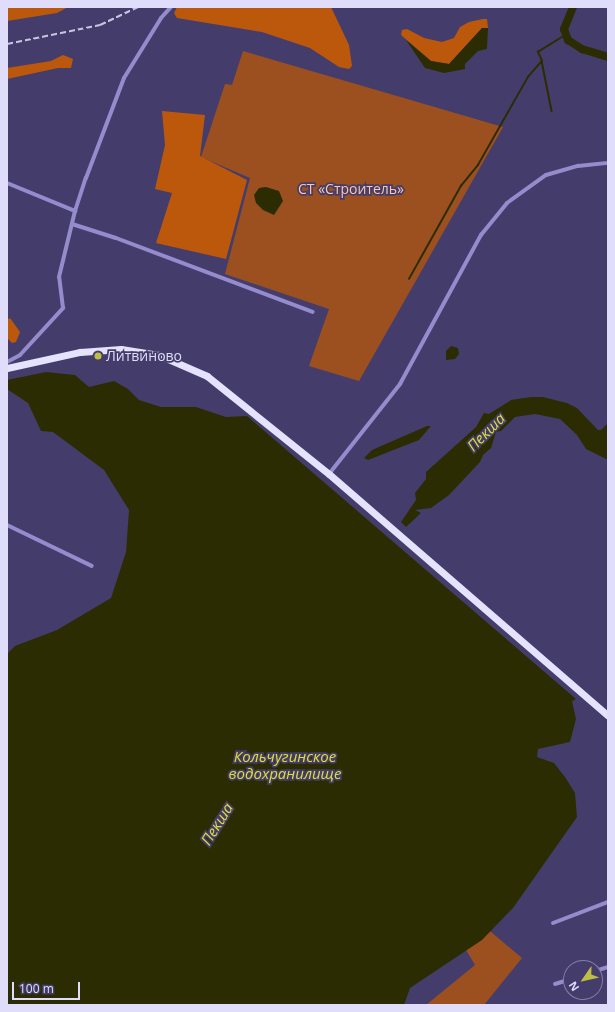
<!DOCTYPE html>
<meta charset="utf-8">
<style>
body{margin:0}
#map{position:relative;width:615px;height:1012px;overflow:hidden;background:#443d6c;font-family:"Open Sans",sans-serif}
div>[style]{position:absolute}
.green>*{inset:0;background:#9c5020}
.forest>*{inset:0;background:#bc580b}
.water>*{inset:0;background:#2c2c02}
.stream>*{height:1.5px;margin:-0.75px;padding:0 0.75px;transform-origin:0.75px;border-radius:0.75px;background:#2c2c02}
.river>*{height:8px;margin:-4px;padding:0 4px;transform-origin:4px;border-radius:4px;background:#2c2c02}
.minor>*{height:4px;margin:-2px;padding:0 2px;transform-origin:2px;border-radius:2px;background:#948ccc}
.primary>*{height:7px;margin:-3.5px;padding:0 3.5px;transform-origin:3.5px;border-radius:3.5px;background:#e4e2fc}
.rail>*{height:1.5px;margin-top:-0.75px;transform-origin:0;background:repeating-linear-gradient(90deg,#c7c4e4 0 6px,transparent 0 9px)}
.dots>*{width:11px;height:11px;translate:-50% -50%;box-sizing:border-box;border:2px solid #443d6c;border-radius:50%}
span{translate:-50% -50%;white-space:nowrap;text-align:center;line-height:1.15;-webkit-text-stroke:3.5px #443d6c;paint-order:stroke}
.park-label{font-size:14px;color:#fcc7ab}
.poi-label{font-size:14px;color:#dfddfa}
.left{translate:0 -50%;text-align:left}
.water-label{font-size:15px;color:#dfdf30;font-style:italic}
.frame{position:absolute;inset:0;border:8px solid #dfddfa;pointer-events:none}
.north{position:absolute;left:563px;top:960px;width:40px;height:40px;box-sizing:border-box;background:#443d6c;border:1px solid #827da5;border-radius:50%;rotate:236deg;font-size:11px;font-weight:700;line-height:16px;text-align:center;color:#dfddfa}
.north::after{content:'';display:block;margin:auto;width:14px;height:18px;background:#bebf42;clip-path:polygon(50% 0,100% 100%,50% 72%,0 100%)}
.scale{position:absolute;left:12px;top:982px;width:68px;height:18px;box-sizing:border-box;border:2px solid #dfddfa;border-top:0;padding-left:5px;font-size:12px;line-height:14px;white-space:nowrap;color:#dfddfa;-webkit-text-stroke:3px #443d6c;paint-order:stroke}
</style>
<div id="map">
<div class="green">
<div style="clip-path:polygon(243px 51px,503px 127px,359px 381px,309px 366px,329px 309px,225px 274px,250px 178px,201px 157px,225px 84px,232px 85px)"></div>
<div style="clip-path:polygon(490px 931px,522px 958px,484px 1005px,426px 1005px,475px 965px,466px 950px)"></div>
</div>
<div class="forest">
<div style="clip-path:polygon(7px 7px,68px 7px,57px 13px,7px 21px)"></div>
<div style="clip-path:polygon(177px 7px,331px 7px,349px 45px,352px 66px,349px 69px,339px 67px,310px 48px,262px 32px,177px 18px,174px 13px)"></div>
<div style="clip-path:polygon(483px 19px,487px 19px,488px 28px,482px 28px,449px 64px,431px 61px,401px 35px,402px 30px,407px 29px,424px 38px,442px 42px,454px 38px,460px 27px,469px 22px)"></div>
<div style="clip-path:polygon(63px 55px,73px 59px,71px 68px,58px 68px,7px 79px,7px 68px,51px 61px)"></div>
<div style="clip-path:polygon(162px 111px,205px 115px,200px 156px,247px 180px,226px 259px,156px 243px,172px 193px,155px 189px,165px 145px)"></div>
<div style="clip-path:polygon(10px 318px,20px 332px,16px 342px,12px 343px,7px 338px,7px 320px)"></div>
</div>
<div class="water">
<div style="clip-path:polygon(482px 28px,488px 28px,487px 49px,478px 51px,465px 64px,465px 69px,444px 73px,425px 68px,406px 40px,431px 61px,449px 64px)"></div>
<div style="clip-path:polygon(266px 187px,279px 191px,283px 201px,274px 215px,263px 210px,256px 203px,254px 195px,259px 188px)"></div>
<div style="clip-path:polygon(451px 346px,458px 348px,459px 354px,455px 359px,446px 360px,446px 351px)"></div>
<div style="clip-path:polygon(46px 372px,75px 375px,89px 387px,114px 381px,128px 389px,139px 400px,161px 407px,196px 407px,226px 417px,247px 416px,576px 699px,572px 701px,576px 719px,570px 742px,538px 749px,537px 757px,554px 763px,565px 777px,575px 793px,577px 817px,513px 908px,482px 940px,410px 988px,404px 1005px,7px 1005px,7px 654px,15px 646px,57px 630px,111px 598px,126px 552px,129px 510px,104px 470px,53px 432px,41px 431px,28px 403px,7px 389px,7px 380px)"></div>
<div style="clip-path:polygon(531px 397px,543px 397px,567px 403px,577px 408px,598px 430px,601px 430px,608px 423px,608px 460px,586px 449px,577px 435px,560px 419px,535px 414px,515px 417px,501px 431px,496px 432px,491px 448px,483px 455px,480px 462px,449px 495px,431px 508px,415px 510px,421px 513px,406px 527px,401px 522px,416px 500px,415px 493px,426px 479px,426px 472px,476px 427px,484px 413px,489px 414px,511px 400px)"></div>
<div style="clip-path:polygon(427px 426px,431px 426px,419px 440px,368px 460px,364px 458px,372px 450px)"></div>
</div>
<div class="stream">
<div style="left:542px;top:61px;width:51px;rotate:78.7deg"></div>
<div style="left:409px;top:279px;width:107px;rotate:-60.8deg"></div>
<div style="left:461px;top:186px;width:27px;rotate:-51deg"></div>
<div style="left:478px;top:165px;width:101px;rotate:-60.4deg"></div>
<div style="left:528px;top:77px;width:21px;rotate:-49deg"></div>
<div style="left:542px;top:61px;width:10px;rotate:-114deg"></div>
<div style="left:538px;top:52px;width:32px;rotate:-32deg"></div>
</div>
<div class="river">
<div style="left:573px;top:7px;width:24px;rotate:112deg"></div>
<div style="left:564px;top:29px;width:12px;rotate:70deg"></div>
<div style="left:568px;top:40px;width:17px;rotate:33deg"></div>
<div style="left:582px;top:49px;width:27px;rotate:17deg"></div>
</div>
<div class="minor">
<div style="left:7px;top:183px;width:74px;rotate:22.4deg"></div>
<div style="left:72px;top:224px;width:46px;rotate:17.7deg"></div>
<div style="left:116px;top:238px;width:210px;rotate:20.6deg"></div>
<div style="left:7px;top:362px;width:15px;rotate:-28deg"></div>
<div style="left:20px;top:355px;width:64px;rotate:-47.5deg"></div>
<div style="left:63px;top:308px;width:31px;rotate:-97deg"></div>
<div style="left:59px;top:277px;width:68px;rotate:-76.4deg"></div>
<div style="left:75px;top:211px;width:35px;rotate:-72deg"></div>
<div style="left:86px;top:178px;width:107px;rotate:-69.2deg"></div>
<div style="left:124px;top:78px;width:70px;rotate:-58.3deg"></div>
<div style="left:161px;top:18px;width:15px;rotate:-48deg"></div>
<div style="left:329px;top:474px;width:115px;rotate:-51.7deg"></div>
<div style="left:400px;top:384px;width:170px;rotate:-61.5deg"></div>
<div style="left:481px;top:235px;width:41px;rotate:-50.9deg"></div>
<div style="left:507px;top:203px;width:48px;rotate:-35.7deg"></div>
<div style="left:546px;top:175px;width:33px;rotate:-16deg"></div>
<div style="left:578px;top:166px;width:30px;rotate:-6deg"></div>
<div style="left:7px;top:525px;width:94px;rotate:25.8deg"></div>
<div style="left:553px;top:923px;width:59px;rotate:-20.9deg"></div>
<div style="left:595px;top:971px;width:14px;rotate:-17deg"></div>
<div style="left:555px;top:984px;width:17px;rotate:-17deg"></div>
</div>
<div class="primary">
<div style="left:7px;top:368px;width:75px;rotate:-12.4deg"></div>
<div style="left:80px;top:352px;width:41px;rotate:-4.2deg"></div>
<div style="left:121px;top:349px;width:38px;rotate:9deg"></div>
<div style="left:159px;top:355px;width:52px;rotate:23.6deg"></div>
<div style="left:207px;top:376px;width:156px;rotate:38.8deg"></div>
<div style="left:329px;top:474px;width:369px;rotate:40.9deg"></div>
</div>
<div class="rail">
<div style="left:7px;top:44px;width:95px;rotate:-11.5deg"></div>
<div style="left:100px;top:25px;width:42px;rotate:-25.3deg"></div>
</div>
<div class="dots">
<div style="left:98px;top:356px;background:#bebf42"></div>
</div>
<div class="park-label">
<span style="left:351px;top:189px">СТ «Строитель»</span>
</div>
<div class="poi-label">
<span class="left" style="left:106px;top:356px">Литвиново</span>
</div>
<div class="water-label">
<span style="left:486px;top:432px;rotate:-45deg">Пекша</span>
<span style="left:285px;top:765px">Кольчугинское<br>водохранилище</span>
<span style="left:217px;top:824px;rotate:-58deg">Пекша</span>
</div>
<div class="frame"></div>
<div class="north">N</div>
<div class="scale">100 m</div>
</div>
